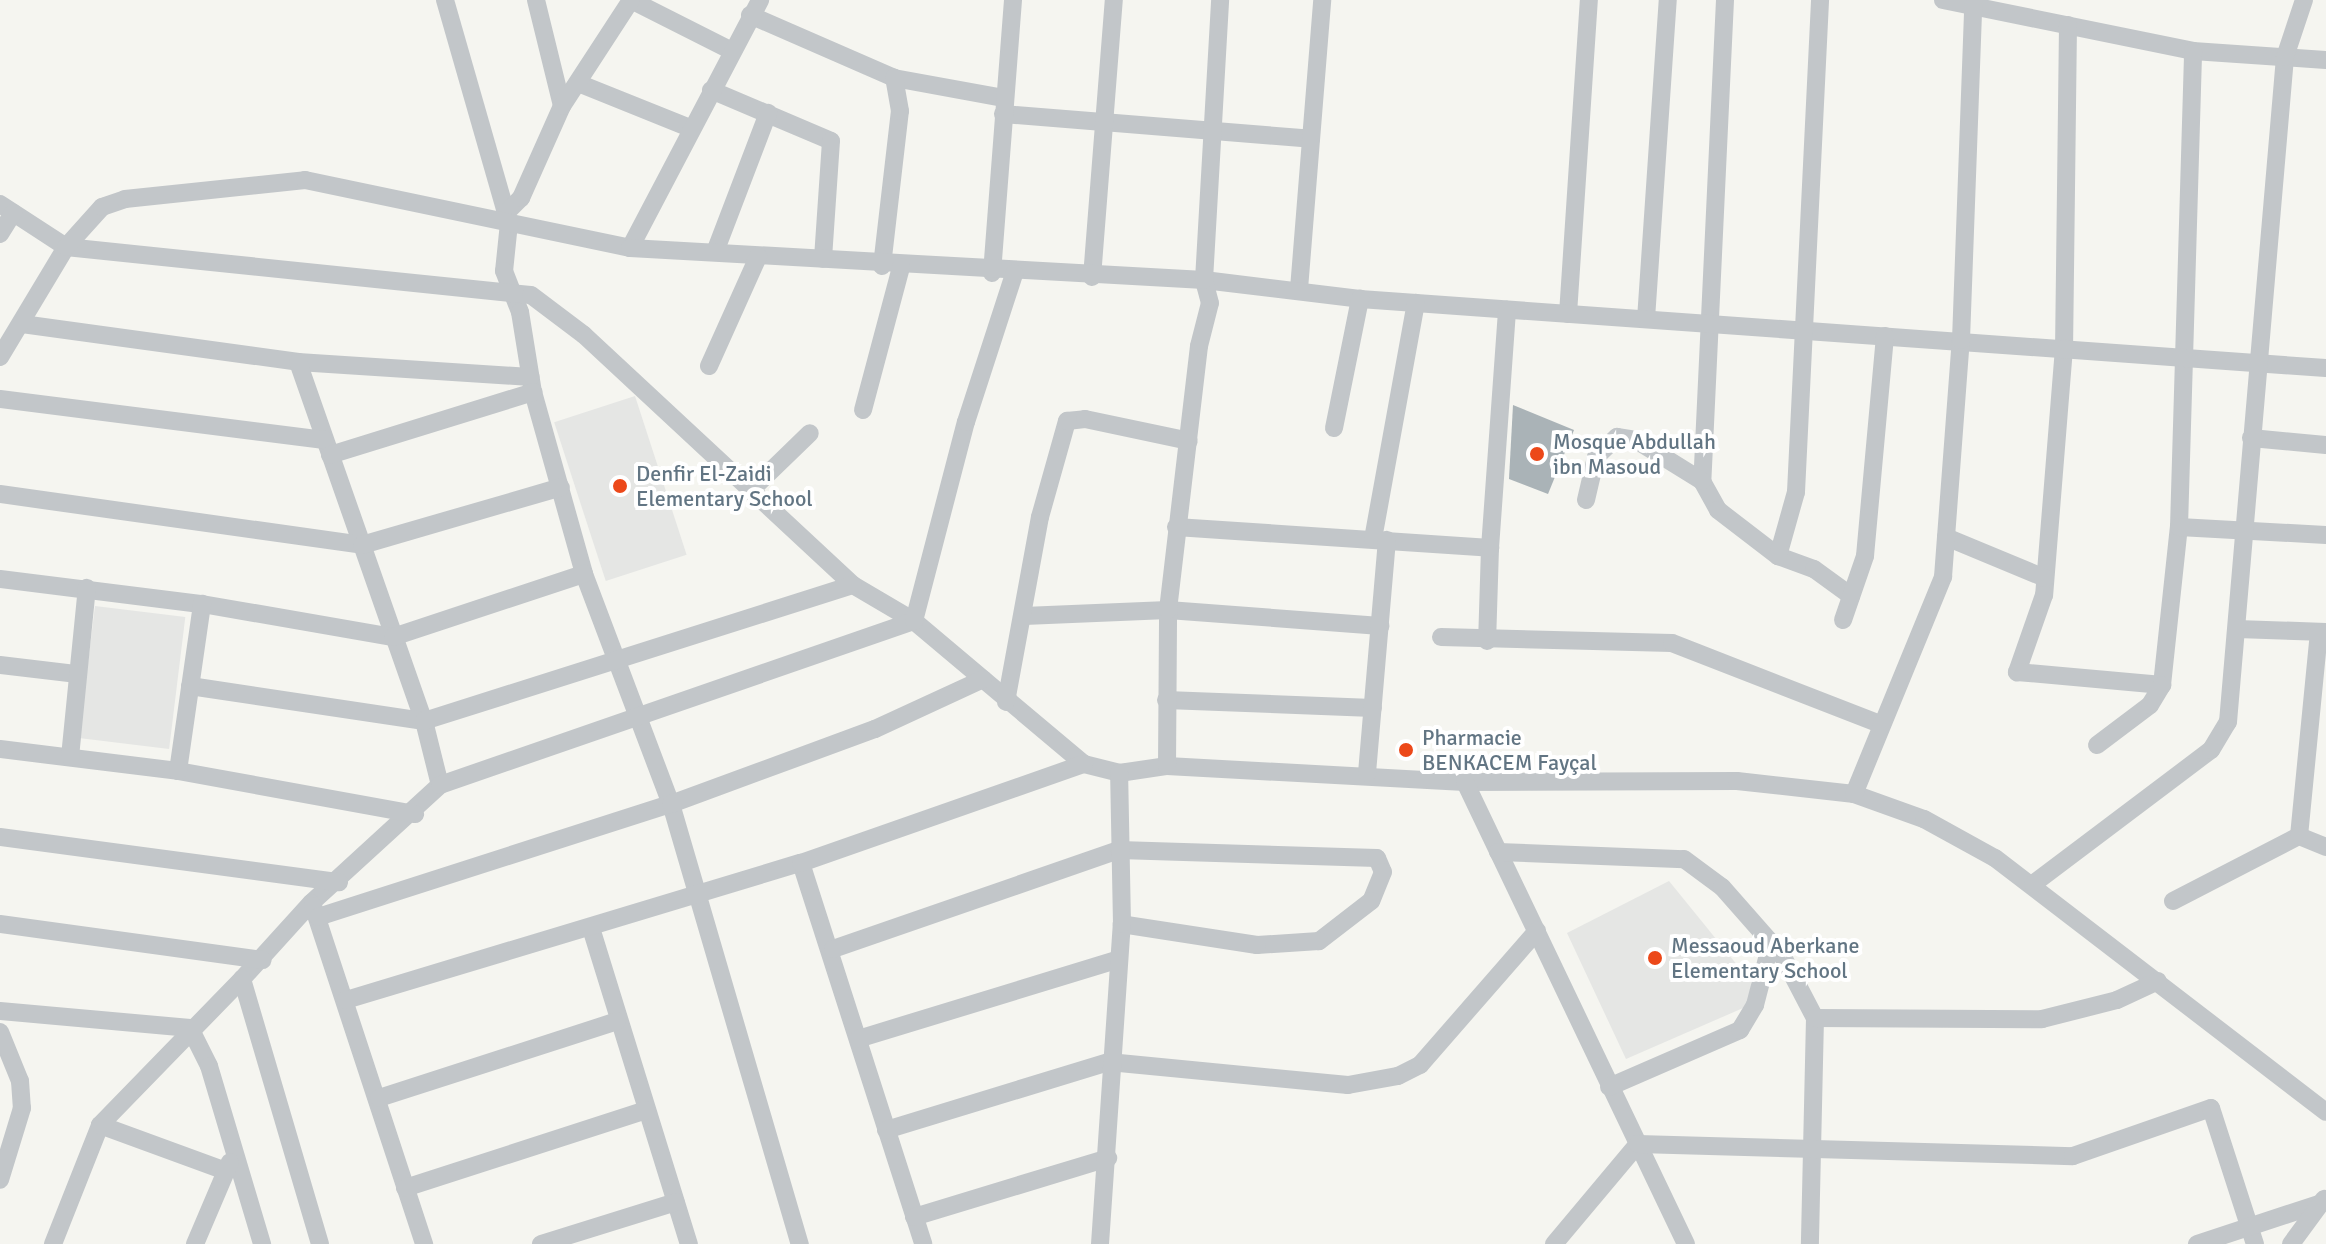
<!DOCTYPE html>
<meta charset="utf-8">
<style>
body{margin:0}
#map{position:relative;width:2326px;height:1244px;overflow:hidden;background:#f5f5f0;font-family:Signika,sans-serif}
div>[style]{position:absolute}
.built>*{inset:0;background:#e5e6e4;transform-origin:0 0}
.building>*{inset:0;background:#aab3b7}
.minor>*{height:18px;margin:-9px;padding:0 9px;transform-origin:9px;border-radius:9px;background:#c2c6c9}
.dots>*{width:22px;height:22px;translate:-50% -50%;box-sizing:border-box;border:4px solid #fff;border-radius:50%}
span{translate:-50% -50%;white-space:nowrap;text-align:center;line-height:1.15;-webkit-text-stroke:8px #fff;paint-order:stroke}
.poi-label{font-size:22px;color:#627583}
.left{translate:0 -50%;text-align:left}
</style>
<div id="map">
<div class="built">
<div style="left:635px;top:396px;width:167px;height:85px;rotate:72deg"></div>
<div style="left:95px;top:606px;width:91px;height:133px;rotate:7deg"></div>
<div style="clip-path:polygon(1669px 881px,1751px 982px,1750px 1005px,1626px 1059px,1567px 933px)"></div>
</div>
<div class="building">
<div style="clip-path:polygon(1513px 405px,1574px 430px,1548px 494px,1509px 479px)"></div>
</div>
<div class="minor">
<div style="left:445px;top:0;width:232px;rotate:74deg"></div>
<div style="left:509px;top:223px;width:48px;rotate:95.9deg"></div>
<div style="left:504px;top:271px;width:44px;rotate:68.7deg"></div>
<div style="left:520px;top:312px;width:81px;rotate:80.8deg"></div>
<div style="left:533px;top:392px;width:189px;rotate:74.3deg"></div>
<div style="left:584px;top:574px;width:246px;rotate:69.3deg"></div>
<div style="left:671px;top:804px;width:459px;rotate:73.7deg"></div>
<div style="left:536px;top:0;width:109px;rotate:76.2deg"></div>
<div style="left:631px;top:0;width:111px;rotate:26.8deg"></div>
<div style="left:1725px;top:0;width:482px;rotate:92.7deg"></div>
<div style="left:1702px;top:481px;width:33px;rotate:61deg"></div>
<div style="left:1718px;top:510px;width:76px;rotate:37.5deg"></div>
<div style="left:1778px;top:556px;width:38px;rotate:20deg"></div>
<div style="left:1814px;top:569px;width:46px;rotate:36.1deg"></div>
<div style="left:1943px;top:0;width:255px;rotate:11.5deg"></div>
<div style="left:2193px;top:51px;width:133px;rotate:3.9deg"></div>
<div style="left:750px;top:15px;width:157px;rotate:23.6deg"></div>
<div style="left:894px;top:78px;width:112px;rotate:10.3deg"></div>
<div style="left:2068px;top:25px;width:323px;rotate:90.7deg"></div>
<div style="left:2064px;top:348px;width:248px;rotate:94.6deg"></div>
<div style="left:2044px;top:595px;width:82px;rotate:109.3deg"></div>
<div style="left:2017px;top:672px;width:146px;rotate:5.1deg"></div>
<div style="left:2162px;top:685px;width:159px;rotate:-83.9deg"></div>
<div style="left:2179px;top:527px;width:476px;rotate:-88.3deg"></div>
<div style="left:578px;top:83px;width:121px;rotate:21.9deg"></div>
<div style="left:711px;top:90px;width:130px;rotate:23deg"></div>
<div style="left:831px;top:141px;width:118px;rotate:93.9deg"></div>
<div style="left:1003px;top:114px;width:309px;rotate:4.6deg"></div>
<div style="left:0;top:204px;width:79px;rotate:33.1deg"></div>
<div style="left:66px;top:247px;width:467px;rotate:5.9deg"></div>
<div style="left:531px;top:295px;width:66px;rotate:37deg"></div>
<div style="left:584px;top:335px;width:367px;rotate:42.9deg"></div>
<div style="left:853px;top:585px;width:71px;rotate:30.5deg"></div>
<div style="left:914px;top:621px;width:222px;rotate:40.1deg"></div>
<div style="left:1084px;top:764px;width:36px;rotate:14deg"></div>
<div style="left:1119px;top:773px;width:49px;rotate:-8.3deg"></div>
<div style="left:1167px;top:766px;width:298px;rotate:3.1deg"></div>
<div style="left:1465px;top:782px;width:272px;rotate:-0.2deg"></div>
<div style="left:1737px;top:781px;width:118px;rotate:6.3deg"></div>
<div style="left:1854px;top:794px;width:74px;rotate:19.7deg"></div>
<div style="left:1924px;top:819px;width:81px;rotate:28.8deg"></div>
<div style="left:1995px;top:858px;width:417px;rotate:37.5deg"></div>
<div style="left:505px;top:214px;width:23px;rotate:-45deg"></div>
<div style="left:521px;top:198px;width:101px;rotate:-66deg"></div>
<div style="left:562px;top:106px;width:126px;rotate:-56.9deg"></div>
<div style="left:0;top:234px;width:25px;rotate:-58deg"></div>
<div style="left:630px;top:248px;width:280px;rotate:-62.3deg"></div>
<div style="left:715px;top:252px;width:149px;rotate:-69.1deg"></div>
<div style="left:882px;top:266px;width:156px;rotate:-83.4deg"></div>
<div style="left:900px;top:111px;width:34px;rotate:-100deg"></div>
<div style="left:992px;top:273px;width:274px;rotate:-85.6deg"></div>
<div style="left:1092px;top:277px;width:278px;rotate:-85.5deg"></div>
<div style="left:1299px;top:289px;width:290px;rotate:-85.4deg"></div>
<div style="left:1568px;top:314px;width:315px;rotate:-86.2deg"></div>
<div style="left:1646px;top:319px;width:320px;rotate:-86.1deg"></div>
<div style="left:22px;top:324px;width:279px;rotate:7.8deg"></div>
<div style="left:298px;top:362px;width:233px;rotate:3.7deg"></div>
<div style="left:0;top:357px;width:128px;rotate:-59deg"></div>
<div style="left:66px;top:247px;width:54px;rotate:-48deg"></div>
<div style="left:102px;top:207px;width:24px;rotate:-19deg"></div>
<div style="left:125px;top:199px;width:181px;rotate:-6deg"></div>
<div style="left:305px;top:180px;width:332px;rotate:11.8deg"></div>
<div style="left:630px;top:248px;width:575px;rotate:3.19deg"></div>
<div style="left:1204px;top:280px;width:157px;rotate:6.9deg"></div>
<div style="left:1360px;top:299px;width:968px;rotate:4.09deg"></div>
<div style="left:298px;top:362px;width:380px;rotate:70.7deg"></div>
<div style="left:424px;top:721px;width:66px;rotate:76deg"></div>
<div style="left:440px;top:785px;width:175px;rotate:137.5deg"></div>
<div style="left:311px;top:903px;width:103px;rotate:132.2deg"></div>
<div style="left:242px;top:979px;width:276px;rotate:73.6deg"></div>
<div style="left:709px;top:366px;width:120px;rotate:-65.8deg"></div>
<div style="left:0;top:399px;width:327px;rotate:7.2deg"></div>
<div style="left:863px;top:410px;width:148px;rotate:-75.1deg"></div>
<div style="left:1334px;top:428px;width:132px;rotate:-78.6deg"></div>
<div style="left:2251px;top:438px;width:75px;rotate:5.3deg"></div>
<div style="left:330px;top:455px;width:213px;rotate:-17.2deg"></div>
<div style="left:750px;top:491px;width:83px;rotate:-44deg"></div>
<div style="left:0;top:494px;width:366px;rotate:8deg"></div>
<div style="left:362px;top:545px;width:207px;rotate:-16.2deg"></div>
<div style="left:1586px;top:500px;width:44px;rotate:-76.9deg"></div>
<div style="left:1596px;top:457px;width:29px;rotate:-44deg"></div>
<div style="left:1617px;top:437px;width:19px;rotate:9deg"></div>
<div style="left:1636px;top:440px;width:78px;rotate:31.8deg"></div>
<div style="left:1176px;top:527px;width:315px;rotate:3.8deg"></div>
<div style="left:1490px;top:548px;width:93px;rotate:91.8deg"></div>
<div style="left:2179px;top:527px;width:147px;rotate:3.1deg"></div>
<div style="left:1946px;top:537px;width:107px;rotate:22.5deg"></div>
<div style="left:1373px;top:539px;width:240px;rotate:-79.7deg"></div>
<div style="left:1490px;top:548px;width:239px;rotate:-85.9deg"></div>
<div style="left:1778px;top:556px;width:66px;rotate:-74.3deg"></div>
<div style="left:1796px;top:492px;width:493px;rotate:-87.2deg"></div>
<div style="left:0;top:579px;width:204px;rotate:7.1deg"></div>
<div style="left:202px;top:604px;width:194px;rotate:9.8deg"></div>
<div style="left:393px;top:637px;width:201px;rotate:-18.3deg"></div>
<div style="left:1024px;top:616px;width:144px;rotate:-2.4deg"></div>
<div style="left:1168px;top:610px;width:213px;rotate:4.3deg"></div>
<div style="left:1843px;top:620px;width:68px;rotate:-71deg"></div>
<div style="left:1865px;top:556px;width:221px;rotate:-84.8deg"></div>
<div style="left:2237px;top:629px;width:89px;rotate:1.9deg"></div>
<div style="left:1441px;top:637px;width:231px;rotate:1.5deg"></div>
<div style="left:1672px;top:643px;width:225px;rotate:21.3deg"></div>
<div style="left:0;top:665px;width:78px;rotate:6.7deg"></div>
<div style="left:190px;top:686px;width:237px;rotate:8.5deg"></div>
<div style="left:424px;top:721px;width:450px;rotate:-17.6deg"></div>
<div style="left:1166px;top:700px;width:207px;rotate:2.2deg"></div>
<div style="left:1006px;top:702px;width:188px;rotate:-79.6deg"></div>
<div style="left:1040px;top:517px;width:100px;rotate:-74.3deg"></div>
<div style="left:1067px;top:421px;width:18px;rotate:-6deg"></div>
<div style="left:1085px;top:419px;width:106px;rotate:11.9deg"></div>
<div style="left:2097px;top:745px;width:66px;rotate:-37deg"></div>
<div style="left:2150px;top:705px;width:23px;rotate:-59deg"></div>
<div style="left:0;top:749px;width:179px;rotate:7deg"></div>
<div style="left:178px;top:771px;width:241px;rotate:10.3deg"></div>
<div style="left:70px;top:757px;width:170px;rotate:-84.3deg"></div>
<div style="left:1167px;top:766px;width:156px;rotate:-89.6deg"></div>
<div style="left:1168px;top:610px;width:266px;rotate:-83.3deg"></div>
<div style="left:1199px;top:346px;width:44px;rotate:-75.7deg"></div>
<div style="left:1210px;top:303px;width:24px;rotate:-105deg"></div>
<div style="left:1204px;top:280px;width:280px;rotate:-86.7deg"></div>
<div style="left:178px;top:771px;width:169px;rotate:-81.8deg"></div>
<div style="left:1367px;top:773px;width:234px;rotate:-85.1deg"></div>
<div style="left:1465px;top:782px;width:512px;rotate:64.44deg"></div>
<div style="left:440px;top:785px;width:502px;rotate:-19.09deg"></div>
<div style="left:914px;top:621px;width:206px;rotate:-75.4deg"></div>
<div style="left:966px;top:422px;width:156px;rotate:-72deg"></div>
<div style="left:1854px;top:794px;width:235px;rotate:-67.7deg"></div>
<div style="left:1943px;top:577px;width:238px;rotate:-85.7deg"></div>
<div style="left:1961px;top:340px;width:334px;rotate:-87.9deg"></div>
<div style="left:2299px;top:836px;width:205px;rotate:-84.4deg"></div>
<div style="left:0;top:837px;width:342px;rotate:7.6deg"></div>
<div style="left:1498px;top:852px;width:186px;rotate:2.2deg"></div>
<div style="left:1684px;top:859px;width:47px;rotate:36.4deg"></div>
<div style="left:1722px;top:887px;width:91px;rotate:48.6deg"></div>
<div style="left:1782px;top:955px;width:71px;rotate:62.4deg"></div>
<div style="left:1815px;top:1018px;width:226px;rotate:91.3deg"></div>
<div style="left:801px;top:863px;width:400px;rotate:72.2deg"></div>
<div style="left:2033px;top:884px;width:223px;rotate:-37deg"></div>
<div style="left:2211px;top:750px;width:33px;rotate:-59deg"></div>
<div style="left:2228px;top:722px;width:667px;rotate:-85.1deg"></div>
<div style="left:2285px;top:57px;width:60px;rotate:-71.6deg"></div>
<div style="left:2173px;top:901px;width:142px;rotate:-27.3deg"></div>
<div style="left:2299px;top:836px;width:29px;rotate:22deg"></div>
<div style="left:313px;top:906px;width:356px;rotate:71.8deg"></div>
<div style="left:318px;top:917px;width:371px;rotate:-17.8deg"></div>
<div style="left:671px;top:804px;width:217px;rotate:-20.2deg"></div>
<div style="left:875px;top:729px;width:119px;rotate:-24.8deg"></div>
<div style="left:0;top:924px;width:265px;rotate:7.8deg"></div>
<div style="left:591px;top:928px;width:331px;rotate:72.8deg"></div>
<div style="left:833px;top:949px;width:303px;rotate:-19.1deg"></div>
<div style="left:1119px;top:850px;width:258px;rotate:1.8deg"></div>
<div style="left:1377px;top:858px;width:15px;rotate:67deg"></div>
<div style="left:1383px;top:872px;width:31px;rotate:112deg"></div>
<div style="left:1371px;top:901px;width:66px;rotate:142.4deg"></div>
<div style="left:1319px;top:941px;width:62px;rotate:176.3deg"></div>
<div style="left:1257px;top:945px;width:137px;rotate:-171.2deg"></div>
<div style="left:346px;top:1000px;width:475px;rotate:-16.8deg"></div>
<div style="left:801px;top:863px;width:300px;rotate:-19.3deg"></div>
<div style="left:0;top:1011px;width:191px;rotate:5.1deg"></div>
<div style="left:190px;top:1028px;width:42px;rotate:63.4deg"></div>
<div style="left:209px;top:1066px;width:186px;rotate:73.4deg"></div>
<div style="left:1815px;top:1018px;width:227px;rotate:0.3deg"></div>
<div style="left:2042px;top:1019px;width:77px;rotate:-14.2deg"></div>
<div style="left:2117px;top:1000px;width:45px;rotate:-24.9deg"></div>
<div style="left:0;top:1032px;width:53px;rotate:67.8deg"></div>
<div style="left:20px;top:1081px;width:27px;rotate:86deg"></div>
<div style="left:22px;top:1108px;width:75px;rotate:107deg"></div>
<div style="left:858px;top:1039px;width:273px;rotate:-17deg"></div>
<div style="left:1609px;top:1087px;width:143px;rotate:-23.5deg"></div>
<div style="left:1740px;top:1030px;width:29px;rotate:-59deg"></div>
<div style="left:1755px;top:1005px;width:64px;rotate:-75.5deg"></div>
<div style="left:379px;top:1098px;width:250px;rotate:-17.9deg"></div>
<div style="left:100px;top:1125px;width:131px;rotate:20.1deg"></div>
<div style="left:886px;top:1130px;width:233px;rotate:-17deg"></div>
<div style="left:1109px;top:1062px;width:240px;rotate:5.5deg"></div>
<div style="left:1348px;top:1085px;width:51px;rotate:-10.2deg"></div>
<div style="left:1398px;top:1076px;width:25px;rotate:-27deg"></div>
<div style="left:1420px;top:1065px;width:178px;rotate:-48.9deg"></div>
<div style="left:405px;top:1188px;width:254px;rotate:-17.9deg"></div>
<div style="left:914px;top:1217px;width:203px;rotate:-16.9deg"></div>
<div style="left:53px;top:1244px;width:128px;rotate:-68.4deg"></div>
<div style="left:100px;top:1125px;width:204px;rotate:-45.8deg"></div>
<div style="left:195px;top:1244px;width:89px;rotate:-66.9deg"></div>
<div style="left:541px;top:1244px;width:141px;rotate:-17.3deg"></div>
<div style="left:1100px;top:1244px;width:321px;rotate:-86.1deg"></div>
<div style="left:1122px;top:924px;width:151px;rotate:-91.1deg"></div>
<div style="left:1554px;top:1244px;width:131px;rotate:-50deg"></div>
<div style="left:1638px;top:1144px;width:435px;rotate:1.6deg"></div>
<div style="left:2073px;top:1156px;width:146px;rotate:-19.2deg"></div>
<div style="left:2211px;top:1108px;width:143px;rotate:72.1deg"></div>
<div style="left:2197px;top:1244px;width:128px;rotate:-18.2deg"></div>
<div style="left:2291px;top:1244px;width:56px;rotate:-53.7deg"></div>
</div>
<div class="dots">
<div style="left:1537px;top:454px;background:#ec4819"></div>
<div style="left:620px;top:486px;background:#ec4819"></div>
<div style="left:1406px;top:750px;background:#ec4819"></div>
<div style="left:1655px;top:958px;background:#ec4819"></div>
</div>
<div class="poi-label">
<span class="left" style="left:1553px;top:454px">Mosque Abdullah<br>ibn Masoud</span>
<span class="left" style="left:636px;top:486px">Denfir El-Zaidi<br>Elementary School</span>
<span class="left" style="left:1422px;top:750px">Pharmacie<br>BENKACEM Fayçal</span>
<span class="left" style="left:1671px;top:958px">Messaoud Aberkane<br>Elementary School</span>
</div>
</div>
